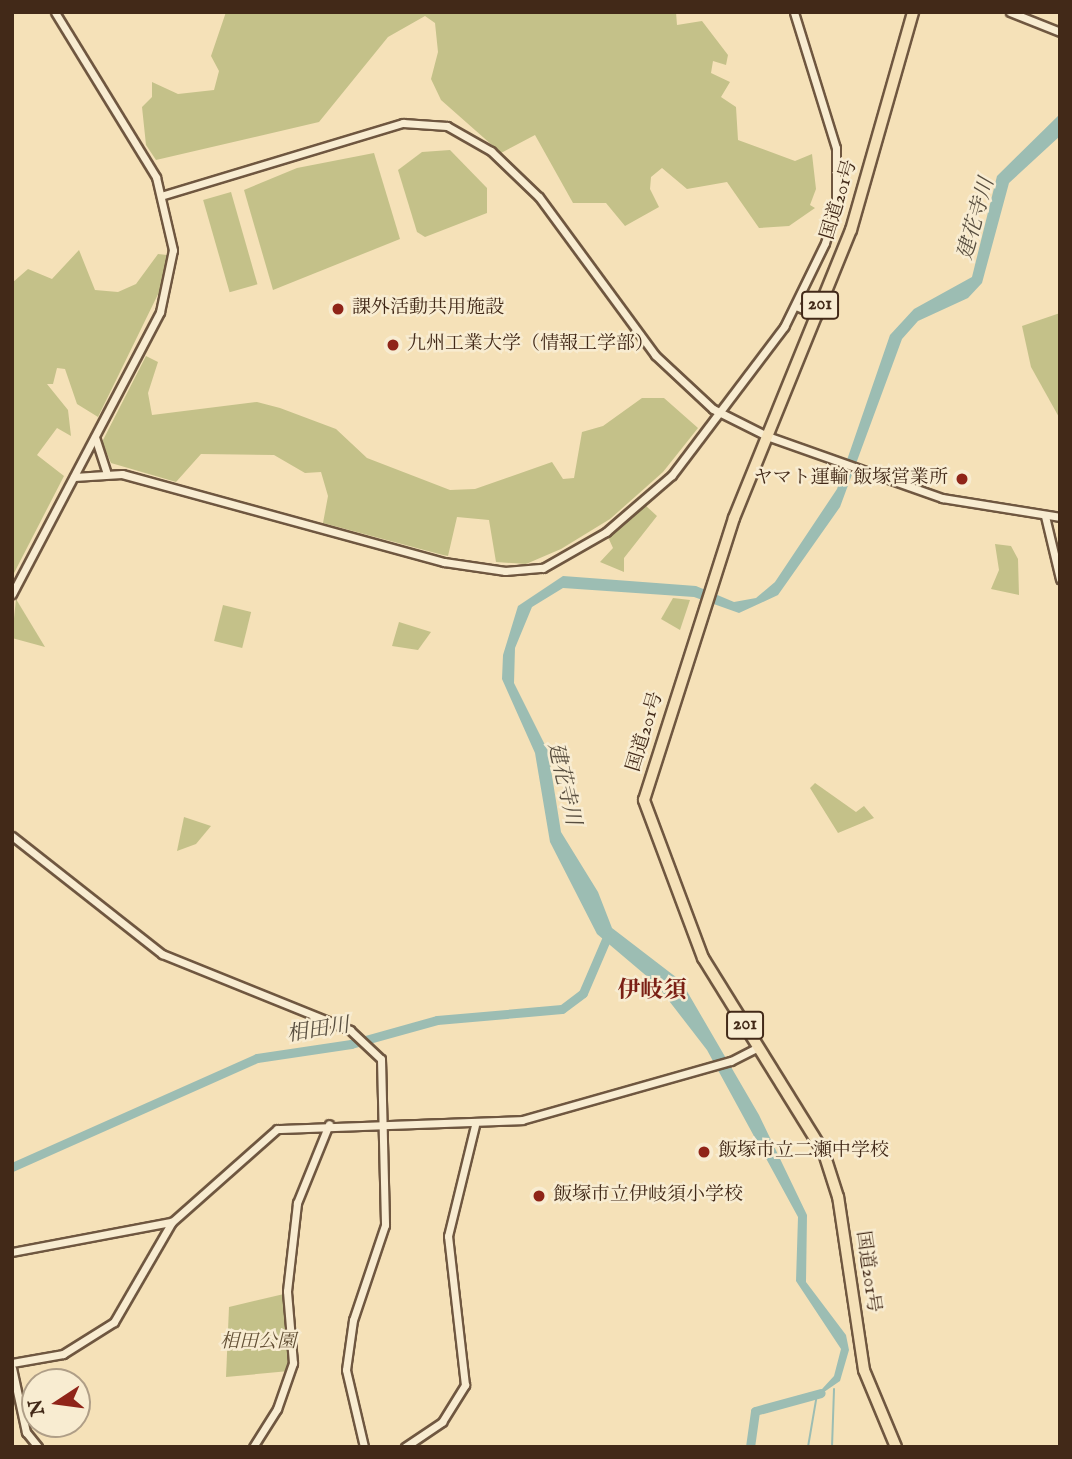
<!DOCTYPE html>
<meta charset="utf-8">
<style>
body{margin:0}
#map{position:relative;width:1072px;height:1459px;overflow:hidden;background:#f5e1b8;font-family:"IM FELL English","Noto Serif JP",serif}
div>[style]{position:absolute}
.green>*{inset:0;background:#c4c189;transform-origin:0 0}
.water>*{inset:0;background:#9cbdb3}
.stream>*{height:2px;margin:-1px;padding:0 1px;transform-origin:1px;border-radius:1px;background:#9cbdb3}
.river>*{height:9px;margin:-4.5px;padding:0 4.5px;transform-origin:4.5px;border-radius:4.5px;background:#9cbdb3}
.roads{filter:drop-shadow(2px 0 #6f5740) drop-shadow(-2px 0 #6f5740) drop-shadow(0 2px #6f5740) drop-shadow(0 -2px #6f5740)}
.minor>*{height:7px;margin:-3.5px;padding:0 3.5px;transform-origin:3.5px;border-radius:3.5px;background:#f8ecd1}
.highway>*{height:10px;margin:-5px;padding:0 5px;transform-origin:5px;border-radius:5px;background:#f5e1b8}
.dots>*{width:19px;height:19px;translate:-50% -50%;box-sizing:border-box;border:4px solid #f8ecd1;border-radius:50%}
span{translate:-50% -50%;white-space:nowrap;text-align:center;line-height:1.15;-webkit-text-stroke:5px #f8ecd1;paint-order:stroke}
.shield-label span{padding:2px 5px;background:#f8ecd1;border:2px solid;border-radius:5px;-webkit-text-stroke-width:0}
.shield-label{font-size:18px;color:#422918;font-weight:700}
.street-label{font-size:19px;color:#422918}
.poi-label{font-size:19px;color:#422918}
.left{translate:0 -50%;text-align:left}
.right{translate:-100% -50%;text-align:right}
.park-label{font-size:19px;color:#624f34;font-style:italic}
.water-label{font-size:21px;color:#584e3f;font-style:italic}
.quarter-label{font-size:23px;color:#7a1f14;font-weight:700}
.frame{position:absolute;inset:0;border:14px solid #422918;pointer-events:none}
.north{position:absolute;left:21px;top:1368px;width:70px;height:70px;box-sizing:border-box;background:#f8ecd1;border:2px solid #af9e87;border-radius:50%;rotate:257deg;font-size:19px;font-weight:700;line-height:28px;text-align:center;color:#422918}
.north::after{content:'';display:block;margin:auto;width:24px;height:32px;background:#8f2418;clip-path:polygon(50% 0,100% 100%,50% 72%,0 100%)}
</style>
<div id="map">
<div class="green">
<div style="clip-path:polygon(226px 12px,676px 12px,677px 25px,702px 21px,728px 55px,726px 65px,713px 61px,711px 73px,730px 82px,721px 97px,736px 107px,738px 140px,795px 161px,812px 154px,816px 189px,810px 205px,815px 208px,789px 226px,759px 228px,727px 182px,687px 189px,662px 168px,651px 177px,650px 189px,659px 207px,625px 226px,606px 203px,573px 203px,535px 135px,501px 153px,441px 100px,431px 79px,438px 52px,435px 23px,425px 16px,388px 37px,319px 122px,156px 160px,146px 145px,142px 107px,152px 97px,152px 82px,178px 94px,214px 90px,219px 71px,211px 56px)"></div>
<div style="clip-path:polygon(450px 150px,487px 188px,487px 213px,425px 237px,417px 232px,398px 170px,422px 152px)"></div>
<div style="clip-path:polygon(374px 153px,400px 239px,273px 290px,244px 190px,297px 168px)"></div>
<div style="left:231px;top:192px;width:96px;height:29px;rotate:74deg"></div>
<div style="clip-path:polygon(79px 250px,95px 290px,118px 292px,136px 284px,158px 254px,167px 255px,164px 282px,98px 417px,77px 404px,65px 369px,57px 368px,53px 384px,47px 384px,68px 410px,71px 436px,57px 428px,37px 455px,64px 476px,12px 577px,12px 283px,28px 269px,52px 279px)"></div>
<div style="clip-path:polygon(1060px 313px,1060px 419px,1031px 367px,1022px 326px)"></div>
<div style="clip-path:polygon(146px 356px,158px 362px,148px 393px,152px 415px,257px 402px,280px 408px,336px 429px,367px 458px,450px 490px,475px 489px,552px 462px,563px 479px,574px 478px,582px 432px,603px 426px,642px 398px,664px 398px,698px 428px,663px 472px,610px 519px,561px 549px,526px 564px,496px 562px,489px 520px,457px 517px,448px 556px,443px 555px,323px 523px,328px 496px,321px 472px,305px 473px,274px 455px,201px 454px,176px 482px,111px 463px,102px 442px)"></div>
<div style="clip-path:polygon(645px 505px,657px 516px,624px 558px,624px 572px,600px 562px,613px 548px,608px 537px)"></div>
<div style="clip-path:polygon(995px 544px,1011px 546px,1018px 559px,1019px 595px,991px 589px,999px 570px)"></div>
<div style="clip-path:polygon(673px 598px,690px 600px,680px 630px,661px 619px)"></div>
<div style="clip-path:polygon(16px 599px,45px 647px,12px 638px)"></div>
<div style="left:223px;top:605px;width:29px;height:37px;rotate:14deg"></div>
<div style="clip-path:polygon(399px 622px,431px 632px,418px 650px,392px 646px)"></div>
<div style="clip-path:polygon(815px 783px,856px 812px,864px 806px,874px 818px,838px 833px,810px 788px)"></div>
<div style="clip-path:polygon(184px 817px,211px 826px,196px 844px,177px 851px)"></div>
<div style="clip-path:polygon(284px 1294px,289px 1371px,226px 1377px,229px 1307px)"></div>
</div>
<div class="water">
<div style="clip-path:polygon(1060px 114px,1060px 136px,1009px 183px,982px 283px,968px 298px,918px 321px,902px 339px,840px 507px,778px 595px,739px 613px,694px 597px,563px 588px,532px 607px,515px 648px,514px 683px,548px 751px,561px 832px,598px 892px,612px 928px,681px 981px,759px 1115px,807px 1215px,806px 1282px,846px 1335px,849px 1350px,840px 1381px,811px 1401px,834px 1376px,841px 1349px,796px 1281px,798px 1217px,707px 1050px,656px 984px,597px 934px,550px 842px,535px 753px,502px 679px,503px 655px,518px 606px,563px 576px,696px 586px,734px 602px,756px 598px,775px 582px,837px 489px,890px 335px,914px 309px,972px 277px,997px 176px)"></div>
</div>
<div class="stream">
<div style="left:808px;top:1447px;width:48px;rotate:-80.3deg"></div>
<div style="left:832px;top:1447px;width:58px;rotate:-88deg"></div>
</div>
<div class="river">
<div style="left:12px;top:1167px;width:268px;rotate:-24deg"></div>
<div style="left:257px;top:1058px;width:95px;rotate:-8.5deg"></div>
<div style="left:351px;top:1044px;width:89px;rotate:-15.6deg"></div>
<div style="left:437px;top:1020px;width:125px;rotate:-5deg"></div>
<div style="left:562px;top:1009px;width:26px;rotate:-37deg"></div>
<div style="left:583px;top:993px;width:61px;rotate:-66.8deg"></div>
<div style="left:750px;top:1447px;width:36px;rotate:-82deg"></div>
<div style="left:755px;top:1411px;width:68px;rotate:-15.3deg"></div>
</div>
<div class="roads">
<div class="minor">
<div style="left:1010px;top:12px;width:54px;rotate:21.8deg"></div>
<div style="left:164px;top:195px;width:250px;rotate:-16.8deg"></div>
<div style="left:403px;top:123px;width:44px;rotate:3.9deg"></div>
<div style="left:447px;top:126px;width:51px;rotate:29.6deg"></div>
<div style="left:491px;top:151px;width:66px;rotate:43.8deg"></div>
<div style="left:539px;top:197px;width:196px;rotate:53.7deg"></div>
<div style="left:655px;top:355px;width:79px;rotate:43deg"></div>
<div style="left:713px;top:409px;width:60px;rotate:26.6deg"></div>
<div style="left:767px;top:436px;width:186px;rotate:19.5deg"></div>
<div style="left:942px;top:498px;width:120px;rotate:9.1deg"></div>
<div style="left:798px;top:307px;width:21px;rotate:23deg"></div>
<div style="left:95px;top:437px;width:36px;rotate:72deg"></div>
<div style="left:74px;top:477px;width:48px;rotate:-3.6deg"></div>
<div style="left:122px;top:474px;width:334px;rotate:15.3deg"></div>
<div style="left:444px;top:562px;width:62px;rotate:8.4deg"></div>
<div style="left:505px;top:571px;width:38px;rotate:-5deg"></div>
<div style="left:543px;top:568px;width:73px;rotate:-29.7deg"></div>
<div style="left:606px;top:532px;width:87px;rotate:-40.8deg"></div>
<div style="left:672px;top:475px;width:186px;rotate:-52.9deg"></div>
<div style="left:784px;top:327px;width:93px;rotate:-64deg"></div>
<div style="left:825px;top:243px;width:38px;rotate:-73deg"></div>
<div style="left:836px;top:207px;width:59px;rotate:-90deg"></div>
<div style="left:836px;top:148px;width:142px;rotate:-107.2deg"></div>
<div style="left:1045px;top:516px;width:65px;rotate:76.6deg"></div>
<div style="left:12px;top:594px;width:318px;rotate:-62.3deg"></div>
<div style="left:160px;top:312px;width:63px;rotate:-78.2deg"></div>
<div style="left:173px;top:250px;width:75px;rotate:-103.1deg"></div>
<div style="left:156px;top:177px;width:193px;rotate:-121.5deg"></div>
<div style="left:12px;top:836px;width:191px;rotate:38.2deg"></div>
<div style="left:162px;top:954px;width:203px;rotate:22deg"></div>
<div style="left:350px;top:1030px;width:42px;rotate:43.1deg"></div>
<div style="left:381px;top:1059px;width:166px;rotate:88.6deg"></div>
<div style="left:385px;top:1225px;width:100px;rotate:108.6deg"></div>
<div style="left:353px;top:1320px;width:50px;rotate:98deg"></div>
<div style="left:346px;top:1370px;width:79px;rotate:76.8deg"></div>
<div style="left:12px;top:1252px;width:162px;rotate:-10.7deg"></div>
<div style="left:12px;top:1363px;width:52px;rotate:-10deg"></div>
<div style="left:63px;top:1354px;width:60px;rotate:-32.1deg"></div>
<div style="left:114px;top:1322px;width:116px;rotate:-59.9deg"></div>
<div style="left:172px;top:1222px;width:140px;rotate:-41.5deg"></div>
<div style="left:277px;top:1129px;width:245px;rotate:-2.1deg"></div>
<div style="left:522px;top:1120px;width:217px;rotate:-15.8deg"></div>
<div style="left:731px;top:1061px;width:31px;rotate:-27deg"></div>
<div style="left:12px;top:1368px;width:66px;rotate:77.7deg"></div>
<div style="left:26px;top:1432px;width:19px;rotate:51deg"></div>
<div style="left:253px;top:1447px;width:45px;rotate:-57.7deg"></div>
<div style="left:277px;top:1409px;width:49px;rotate:-70.8deg"></div>
<div style="left:293px;top:1363px;width:72px;rotate:-94.8deg"></div>
<div style="left:287px;top:1291px;width:89px;rotate:-83.5deg"></div>
<div style="left:297px;top:1203px;width:85px;rotate:-67.9deg"></div>
<div style="left:405px;top:1447px;width:45px;rotate:-34deg"></div>
<div style="left:442px;top:1422px;width:44px;rotate:-58.1deg"></div>
<div style="left:465px;top:1385px;width:150px;rotate:-96.5deg"></div>
<div style="left:448px;top:1236px;width:114px;rotate:-76.3deg"></div>
</div>
<div class="highway">
<div style="left:896px;top:1447px;width:83px;rotate:-112.6deg"></div>
<div style="left:864px;top:1370px;width:175px;rotate:-98.5deg"></div>
<div style="left:838px;top:1197px;width:46px;rotate:-107.7deg"></div>
<div style="left:824px;top:1153px;width:229px;rotate:-121.8deg"></div>
<div style="left:703px;top:958px;width:169px;rotate:-110.5deg"></div>
<div style="left:644px;top:800px;width:296px;rotate:-72.3deg"></div>
<div style="left:734px;top:518px;width:311px;rotate:-67.9deg"></div>
<div style="left:851px;top:230px;width:227px;rotate:-74.1deg"></div>
</div>
</div>
<div class="dots">
<div style="left:338px;top:309px;background:#8f2418"></div>
<div style="left:393px;top:345px;background:#8f2418"></div>
<div style="left:962px;top:479px;background:#8f2418"></div>
<div style="left:704px;top:1152px;background:#8f2418"></div>
<div style="left:539px;top:1196px;background:#8f2418"></div>
</div>
<div class="shield-label">
<span style="left:820px;top:305px">201</span>
<span style="left:745px;top:1025px">201</span>
</div>
<div class="street-label">
<span style="left:840px;top:200px;rotate:-73deg">国道201号</span>
<span style="left:646px;top:732px;rotate:-73deg">国道201号</span>
<span style="left:867px;top:1272px;rotate:82deg">国道201号</span>
</div>
<div class="poi-label">
<span class="left" style="left:352px;top:309px">課外活動共用施設</span>
<span class="left" style="left:407px;top:345px">九州工業大学（情報工学部）</span>
<span class="right" style="left:948px;top:479px">ヤマト運輸 飯塚営業所</span>
<span class="left" style="left:718px;top:1152px">飯塚市立二瀬中学校</span>
<span class="left" style="left:553px;top:1196px">飯塚市立伊岐須小学校</span>
</div>
<div class="park-label">
<span style="left:258px;top:1343px">相田公園</span>
</div>
<div class="water-label">
<span style="left:977px;top:219px;rotate:-74deg">建花寺川</span>
<span style="left:563px;top:784px;rotate:77deg">建花寺川</span>
<span style="left:318px;top:1031px;rotate:-9deg">相田川</span>
</div>
<div class="quarter-label">
<span style="left:652px;top:991px">伊岐須</span>
</div>
<div class="frame"></div>
<div class="north">N</div>
</div>
